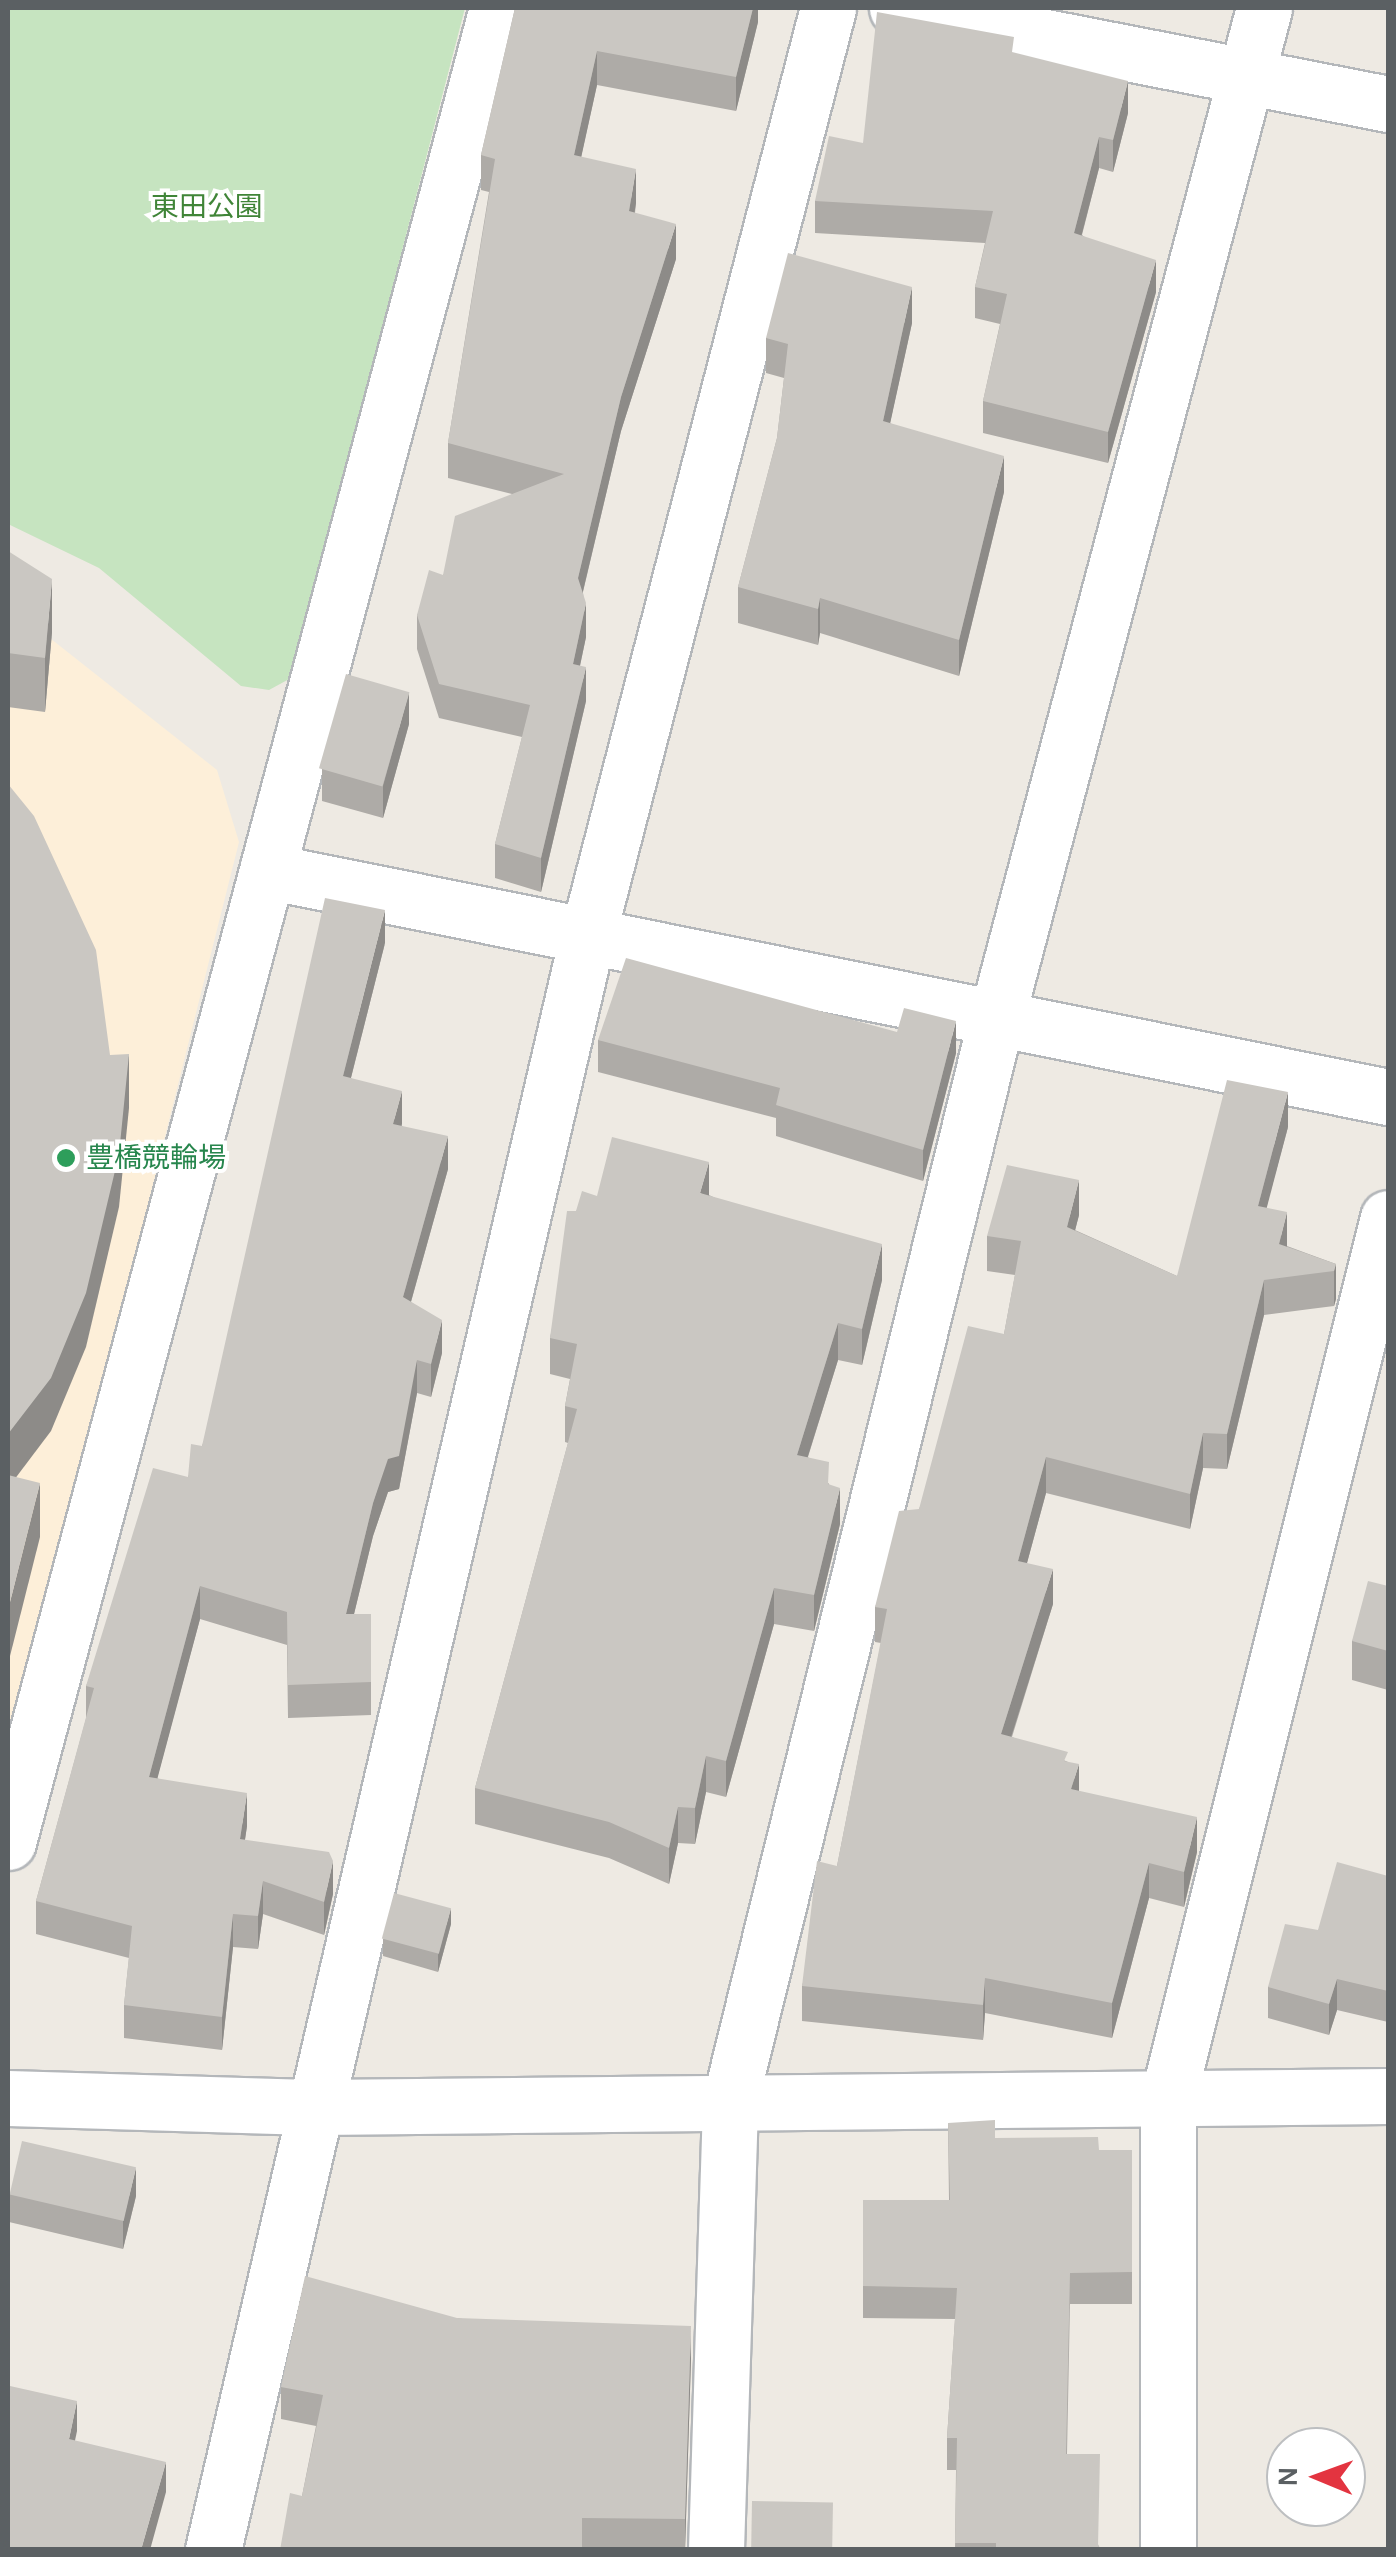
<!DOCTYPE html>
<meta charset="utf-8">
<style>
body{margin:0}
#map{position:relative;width:1396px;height:2557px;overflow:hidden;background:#eeeae3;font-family:Karla,"Noto Sans JP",sans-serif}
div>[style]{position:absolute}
.commercial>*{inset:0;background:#fdefd9}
.green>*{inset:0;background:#c6e4c0}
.roads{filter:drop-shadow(2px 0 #b4b7ba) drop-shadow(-2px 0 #b4b7ba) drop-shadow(0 2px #b4b7ba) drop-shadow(0 -2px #b4b7ba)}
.minor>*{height:55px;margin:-27.5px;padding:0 27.5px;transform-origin:27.5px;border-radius:27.5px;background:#fff}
.wall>*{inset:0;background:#aeaba7}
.shaded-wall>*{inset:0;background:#8d8b88}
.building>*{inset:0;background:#cac7c2;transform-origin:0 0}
.dots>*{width:28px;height:28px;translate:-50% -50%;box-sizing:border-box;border:5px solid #fff;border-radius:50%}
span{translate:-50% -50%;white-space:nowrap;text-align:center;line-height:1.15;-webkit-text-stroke:8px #fff;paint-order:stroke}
.park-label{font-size:28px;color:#408538}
.leisure-label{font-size:28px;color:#27864d}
.left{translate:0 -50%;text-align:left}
.frame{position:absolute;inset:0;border:10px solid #5b6063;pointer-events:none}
.north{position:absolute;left:1266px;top:2427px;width:100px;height:100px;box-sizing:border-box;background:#fff;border:2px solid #bdbfc1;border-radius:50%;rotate:271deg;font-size:28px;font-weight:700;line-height:40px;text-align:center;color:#5b6063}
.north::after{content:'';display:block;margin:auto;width:35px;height:45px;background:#e33440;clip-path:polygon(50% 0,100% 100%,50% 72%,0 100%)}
</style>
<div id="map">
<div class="commercial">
<div style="clip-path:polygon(8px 605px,217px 770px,239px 842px,8px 1761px)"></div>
</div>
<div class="green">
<div style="clip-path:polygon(8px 8px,465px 8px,291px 678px,269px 690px,241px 686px,99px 568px,8px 524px)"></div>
</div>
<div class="roads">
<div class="minor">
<div style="left:897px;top:8px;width:500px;rotate:11.06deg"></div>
<div style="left:267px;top:871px;width:1144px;rotate:11.4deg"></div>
<div style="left:8px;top:1842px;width:1898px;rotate:-75.07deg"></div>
<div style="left:8px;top:2098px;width:310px;rotate:1.7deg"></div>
<div style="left:318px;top:2107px;width:1070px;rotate:-0.59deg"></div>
<div style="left:213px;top:2550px;width:1655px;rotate:-76.94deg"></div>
<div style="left:587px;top:938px;width:961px;rotate:-75.47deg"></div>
<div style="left:716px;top:2550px;width:449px;rotate:-88.2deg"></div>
<div style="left:730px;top:2101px;width:1117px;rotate:-76.18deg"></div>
<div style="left:997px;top:1016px;width:1043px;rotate:-75.16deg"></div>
<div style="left:1168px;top:2550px;width:452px;rotate:-90deg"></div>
<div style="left:1168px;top:2098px;width:907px;rotate:-75.96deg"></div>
</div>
</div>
<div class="wall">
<div style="clip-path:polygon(515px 8px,758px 8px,758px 22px,736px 111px,597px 85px,581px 157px,636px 203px,635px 213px,676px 259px,621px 431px,583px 592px,586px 637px,580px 666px,586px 701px,541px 892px,495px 878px,495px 844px,522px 737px,439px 718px,417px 649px,417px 615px,443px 575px,512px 494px,448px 478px,448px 443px,489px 192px,481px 190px,481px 155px)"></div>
<div style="clip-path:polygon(1014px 53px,1128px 113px,1113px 172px,1099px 168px,1082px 235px,1156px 292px,1108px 463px,983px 433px,983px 401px,1000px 324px,975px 318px,975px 287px,985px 243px,815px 233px,815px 201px,863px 143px)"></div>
<div style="clip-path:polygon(912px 323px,890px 423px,1004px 492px,959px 676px,820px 633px,818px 645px,738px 623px,738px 587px,777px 438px,784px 378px,766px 373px,766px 338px)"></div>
<div style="clip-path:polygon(8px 551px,52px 632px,45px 712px,8px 707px)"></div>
<div style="clip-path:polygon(409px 724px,383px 818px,322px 801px,322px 769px)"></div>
<div style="clip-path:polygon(385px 943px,351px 1078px,448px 1169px,411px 1302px,442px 1353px,431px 1397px,417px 1393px,399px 1489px,388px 1492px,373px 1536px,354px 1614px,371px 1614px,371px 1715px,288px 1718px,287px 1645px,200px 1619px,157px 1778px,247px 1826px,245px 1840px,333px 1894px,324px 1935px,263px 1914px,258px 1949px,233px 1947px,222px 2050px,124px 2038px,124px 2005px,129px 1958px,36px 1934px,36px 1901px,86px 1719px,86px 1686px,188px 1477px,202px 1446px)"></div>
<div style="clip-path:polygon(598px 1040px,956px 1053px,923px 1181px,776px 1136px,776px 1118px,598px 1072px)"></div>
<div style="clip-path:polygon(1288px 1127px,1266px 1208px,1287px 1246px,1336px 1264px,1336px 1299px,1334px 1306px,1264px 1315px,1227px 1469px,1203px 1468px,1190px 1529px,1046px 1493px,1027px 1563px,1053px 1604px,1012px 1737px,1068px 1762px,1079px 1791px,1197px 1852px,1184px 1907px,1149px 1898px,1112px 2038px,985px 2013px,983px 2040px,802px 2021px,802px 1986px,837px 1866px,881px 1643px,875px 1642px,875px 1607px,919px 1509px,1004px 1334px,1015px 1275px,987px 1271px,987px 1236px,1079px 1215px,1075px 1230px,1177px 1276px)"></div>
<div style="clip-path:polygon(709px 1195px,882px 1280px,862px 1365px,838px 1360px,808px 1457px,829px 1484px,840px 1524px,814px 1631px,774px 1624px,726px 1797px,706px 1792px,695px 1844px,678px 1843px,669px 1884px,609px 1858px,475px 1824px,475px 1788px,568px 1443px,565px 1442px,565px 1406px,570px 1379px,550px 1374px,550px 1338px,576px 1211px,597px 1196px)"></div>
<div style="clip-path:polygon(1388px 1586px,1388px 1690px,1352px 1680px,1352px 1641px)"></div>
<div style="clip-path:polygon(1388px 1876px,1388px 2022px,1337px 2010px,1329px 2035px,1268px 2018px,1268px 1987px,1318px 1930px)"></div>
<div style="clip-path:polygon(451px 1924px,438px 1972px,383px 1956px,383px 1939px)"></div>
<div style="clip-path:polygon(948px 2123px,995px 2138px,1099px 2150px,1132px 2150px,1132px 2304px,1070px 2304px,1067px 2454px,1099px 2547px,1106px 2550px,955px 2550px,956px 2470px,947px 2470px,947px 2438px,955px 2319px,863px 2318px,863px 2200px,949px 2200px)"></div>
<div style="clip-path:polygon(9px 2194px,136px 2196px,123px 2249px,9px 2222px)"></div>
<div style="clip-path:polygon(457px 2318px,691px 2359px,685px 2550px,280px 2550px,302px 2496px,316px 2426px,281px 2419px,281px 2387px)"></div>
</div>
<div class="shaded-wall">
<div style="clip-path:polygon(753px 8px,758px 8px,758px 22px,736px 111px,736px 77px)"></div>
<div style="clip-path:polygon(597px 51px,597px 85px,574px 190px,574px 155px)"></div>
<div style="clip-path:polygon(1128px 81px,1128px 113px,1113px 172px,1113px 140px)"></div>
<div style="clip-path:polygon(1099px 137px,1099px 168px,1074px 264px,1074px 233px)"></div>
<div style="clip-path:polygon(636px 169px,636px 203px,629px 246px,629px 211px)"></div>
<div style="clip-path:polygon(676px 224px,676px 259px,621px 431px,578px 612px,578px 578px,621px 397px)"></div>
<div style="clip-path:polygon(1156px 260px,1156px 292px,1108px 463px,1108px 432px)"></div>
<div style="clip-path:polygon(912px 287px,912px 323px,883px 456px,883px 421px)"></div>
<div style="clip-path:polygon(1004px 456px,1004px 492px,959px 676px,959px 640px)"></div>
<div style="clip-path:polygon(52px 579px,52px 632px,45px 712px,45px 658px)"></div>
<div style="clip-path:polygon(820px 598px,820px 633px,818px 645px,818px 609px)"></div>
<div style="clip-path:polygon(586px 603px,586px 637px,573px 698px,573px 664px)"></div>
<div style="clip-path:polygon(586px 667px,586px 701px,541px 892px,541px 858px)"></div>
<div style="clip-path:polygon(409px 692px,409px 724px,383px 818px,383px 786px)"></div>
<div style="clip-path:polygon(385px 910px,385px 943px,343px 1109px,343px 1076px)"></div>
<div style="clip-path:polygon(956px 1021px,956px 1053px,923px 1181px,923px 1150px)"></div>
<div style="clip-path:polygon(129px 1054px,129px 1108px,119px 1207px,86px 1347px,51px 1431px,8px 1488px,8px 1434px)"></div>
<div style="clip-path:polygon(402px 1091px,402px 1124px,393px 1157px,393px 1124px)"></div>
<div style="clip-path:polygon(1288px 1092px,1288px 1127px,1258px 1241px,1258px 1206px)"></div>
<div style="clip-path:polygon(448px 1136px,448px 1169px,403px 1330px,403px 1297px)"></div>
<div style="clip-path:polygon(709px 1162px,709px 1198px,700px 1193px)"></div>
<div style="clip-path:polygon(1079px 1180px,1079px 1215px,1067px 1262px,1067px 1227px)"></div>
<div style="clip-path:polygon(1287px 1212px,1287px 1247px,1279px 1279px,1279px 1244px)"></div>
<div style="clip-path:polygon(882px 1244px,882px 1280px,862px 1365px,862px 1329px)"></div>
<div style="clip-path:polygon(1336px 1264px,1336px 1299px,1334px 1306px,1334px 1271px)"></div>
<div style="clip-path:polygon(1264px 1280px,1264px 1315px,1227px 1469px,1227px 1434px)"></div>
<div style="clip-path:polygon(442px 1320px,442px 1353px,431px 1397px,431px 1364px)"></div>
<div style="clip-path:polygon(838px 1323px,838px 1360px,797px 1491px,797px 1455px)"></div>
<div style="clip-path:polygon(417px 1360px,417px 1393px,399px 1489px,388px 1492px,373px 1536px,346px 1647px,346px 1614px,373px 1503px)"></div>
<div style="clip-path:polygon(1203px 1433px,1203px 1468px,1190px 1529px,1190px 1494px)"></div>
<div style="clip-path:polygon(1046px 1457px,1046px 1493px,1018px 1596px,1018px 1561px)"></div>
<div style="clip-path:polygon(40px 1483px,40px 1537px,8px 1664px,8px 1610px)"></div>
<div style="clip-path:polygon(840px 1488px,840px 1524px,814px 1631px,814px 1595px)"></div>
<div style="clip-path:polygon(1053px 1569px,1053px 1604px,1001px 1769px,1001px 1734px)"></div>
<div style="clip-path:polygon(200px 1586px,200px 1619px,149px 1810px,149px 1777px)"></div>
<div style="clip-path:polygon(774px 1588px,774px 1624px,726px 1797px,726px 1761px)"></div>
<div style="clip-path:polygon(706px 1756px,706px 1792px,695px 1844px,695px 1808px)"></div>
<div style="clip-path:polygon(1079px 1764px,1079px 1799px,1071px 1789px)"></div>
<div style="clip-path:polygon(247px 1793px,247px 1826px,240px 1872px,240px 1839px)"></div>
<div style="clip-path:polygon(678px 1807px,678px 1843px,669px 1884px,669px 1848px)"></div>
<div style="clip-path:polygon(1197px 1817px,1197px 1852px,1184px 1907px,1184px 1872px)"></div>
<div style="clip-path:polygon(333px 1861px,333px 1894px,324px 1935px,324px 1902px)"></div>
<div style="clip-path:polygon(1149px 1863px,1149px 1898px,1112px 2038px,1112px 2003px)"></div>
<div style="clip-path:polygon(263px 1881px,263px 1914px,258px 1949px,258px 1916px)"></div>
<div style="clip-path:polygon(451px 1908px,451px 1924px,438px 1972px,438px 1955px)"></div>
<div style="clip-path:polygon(233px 1914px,233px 1947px,222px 2050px,222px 2017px)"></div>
<div style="clip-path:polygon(985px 1978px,985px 2013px,983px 2040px,983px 2005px)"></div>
<div style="clip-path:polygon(1337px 1979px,1337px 2010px,1329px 2035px,1329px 2004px)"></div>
<div style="clip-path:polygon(136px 2168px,136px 2196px,123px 2249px,123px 2221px)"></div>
<div style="clip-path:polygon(691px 2326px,691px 2359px,685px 2550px,685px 2519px)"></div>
<div style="clip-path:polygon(77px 2401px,77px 2431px,69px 2469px,69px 2439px)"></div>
<div style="clip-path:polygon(166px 2462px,166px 2492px,150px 2550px,141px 2550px)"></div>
</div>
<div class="building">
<div style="clip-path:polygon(515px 8px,753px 8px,736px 77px,597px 51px,574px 155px,636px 169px,629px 211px,676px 224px,621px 397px,578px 578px,586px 603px,573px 664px,586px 667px,541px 858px,495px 844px,530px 705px,439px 684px,417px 615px,429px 570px,443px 575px,455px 516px,564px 474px,448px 443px,495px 159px,481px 155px)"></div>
<div style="clip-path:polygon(877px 12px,1014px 37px,1012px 52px,1128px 81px,1113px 140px,1099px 137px,1074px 233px,1156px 260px,1108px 432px,983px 401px,1007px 294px,975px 287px,993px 211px,815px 201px,829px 136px,863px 143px)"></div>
<div style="clip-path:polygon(788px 253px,912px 287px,883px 421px,1004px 456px,959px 640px,820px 598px,818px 609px,738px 587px,777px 438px,788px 344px,766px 338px)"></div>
<div style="clip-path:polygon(8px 551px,52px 579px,45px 658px,8px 653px)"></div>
<div style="left:346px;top:674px;width:66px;height:98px;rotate:16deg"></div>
<div style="clip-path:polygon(8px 784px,34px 816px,96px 950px,110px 1055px,129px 1054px,119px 1154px,86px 1293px,51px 1378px,8px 1434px)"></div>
<div style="clip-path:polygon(325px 898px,385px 910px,343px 1076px,402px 1091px,393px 1124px,448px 1136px,403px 1297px,442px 1320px,431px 1364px,417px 1360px,399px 1456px,388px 1459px,373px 1503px,346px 1614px,371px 1614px,371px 1682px,288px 1685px,287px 1612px,200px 1586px,149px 1777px,247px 1793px,240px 1839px,329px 1852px,333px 1861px,324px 1902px,263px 1881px,258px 1916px,233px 1914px,222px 2017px,124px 2005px,132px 1926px,36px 1901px,94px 1688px,86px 1686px,153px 1468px,188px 1477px,191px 1444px,202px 1446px)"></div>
<div style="clip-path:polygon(626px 958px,897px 1032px,904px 1008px,956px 1021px,923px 1150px,776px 1105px,780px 1088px,598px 1040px)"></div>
<div style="clip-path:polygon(1227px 1080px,1288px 1092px,1258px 1206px,1287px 1212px,1279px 1244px,1336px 1264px,1334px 1271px,1264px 1280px,1227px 1434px,1203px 1433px,1190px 1494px,1046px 1457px,1018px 1561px,1053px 1569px,1001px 1734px,1068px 1752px,1064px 1761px,1079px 1764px,1071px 1789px,1197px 1817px,1184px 1872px,1149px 1863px,1112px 2003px,985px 1978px,983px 2005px,802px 1986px,817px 1861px,837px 1866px,887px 1609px,875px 1607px,899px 1511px,919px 1509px,968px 1326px,1004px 1334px,1021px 1241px,987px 1236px,1007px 1165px,1079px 1180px,1067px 1227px,1177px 1276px)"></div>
<div style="clip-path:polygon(612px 1137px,709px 1162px,700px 1193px,882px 1244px,862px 1329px,838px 1323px,797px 1455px,829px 1462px,828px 1484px,840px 1488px,814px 1595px,774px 1588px,726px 1761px,706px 1756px,695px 1808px,678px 1807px,669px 1848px,609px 1822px,475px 1788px,577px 1409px,565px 1406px,577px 1344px,550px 1338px,567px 1211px,576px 1211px,582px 1191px,597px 1196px)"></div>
<div style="clip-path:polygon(8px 1475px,40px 1483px,8px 1610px)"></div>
<div style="clip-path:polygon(1368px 1581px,1388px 1586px,1388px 1651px,1352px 1641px)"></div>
<div style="clip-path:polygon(1337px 1862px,1388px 1876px,1388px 1991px,1337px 1979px,1329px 2004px,1268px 1987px,1285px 1924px,1318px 1930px)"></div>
<div style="left:394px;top:1893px;width:59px;height:47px;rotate:15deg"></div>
<div style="clip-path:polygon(995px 2120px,995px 2138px,1098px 2137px,1099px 2150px,1132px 2150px,1132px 2272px,1070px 2273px,1066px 2454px,1100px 2454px,1098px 2546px,1106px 2550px,996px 2550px,996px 2543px,955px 2543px,957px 2438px,947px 2438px,957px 2288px,863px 2286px,863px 2200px,950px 2200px,948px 2123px)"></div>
<div style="left:22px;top:2141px;width:117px;height:55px;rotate:13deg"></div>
<div style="clip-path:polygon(305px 2276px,457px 2318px,691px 2326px,685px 2519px,582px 2518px,582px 2550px,280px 2550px,290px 2493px,302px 2496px,323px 2395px,281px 2387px)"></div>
<div style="clip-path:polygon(10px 2386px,77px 2401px,69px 2439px,166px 2462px,141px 2550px,8px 2550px,8px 2395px)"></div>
<div style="left:752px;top:2501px;width:81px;height:49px;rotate:1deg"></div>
</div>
<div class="dots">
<div style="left:66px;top:1158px;background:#2e9e5b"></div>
</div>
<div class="park-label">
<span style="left:207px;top:207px">東田公園</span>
</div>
<div class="leisure-label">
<span class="left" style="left:86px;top:1158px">豊橋競輪場</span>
</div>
<div class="frame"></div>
<div class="north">N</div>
</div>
